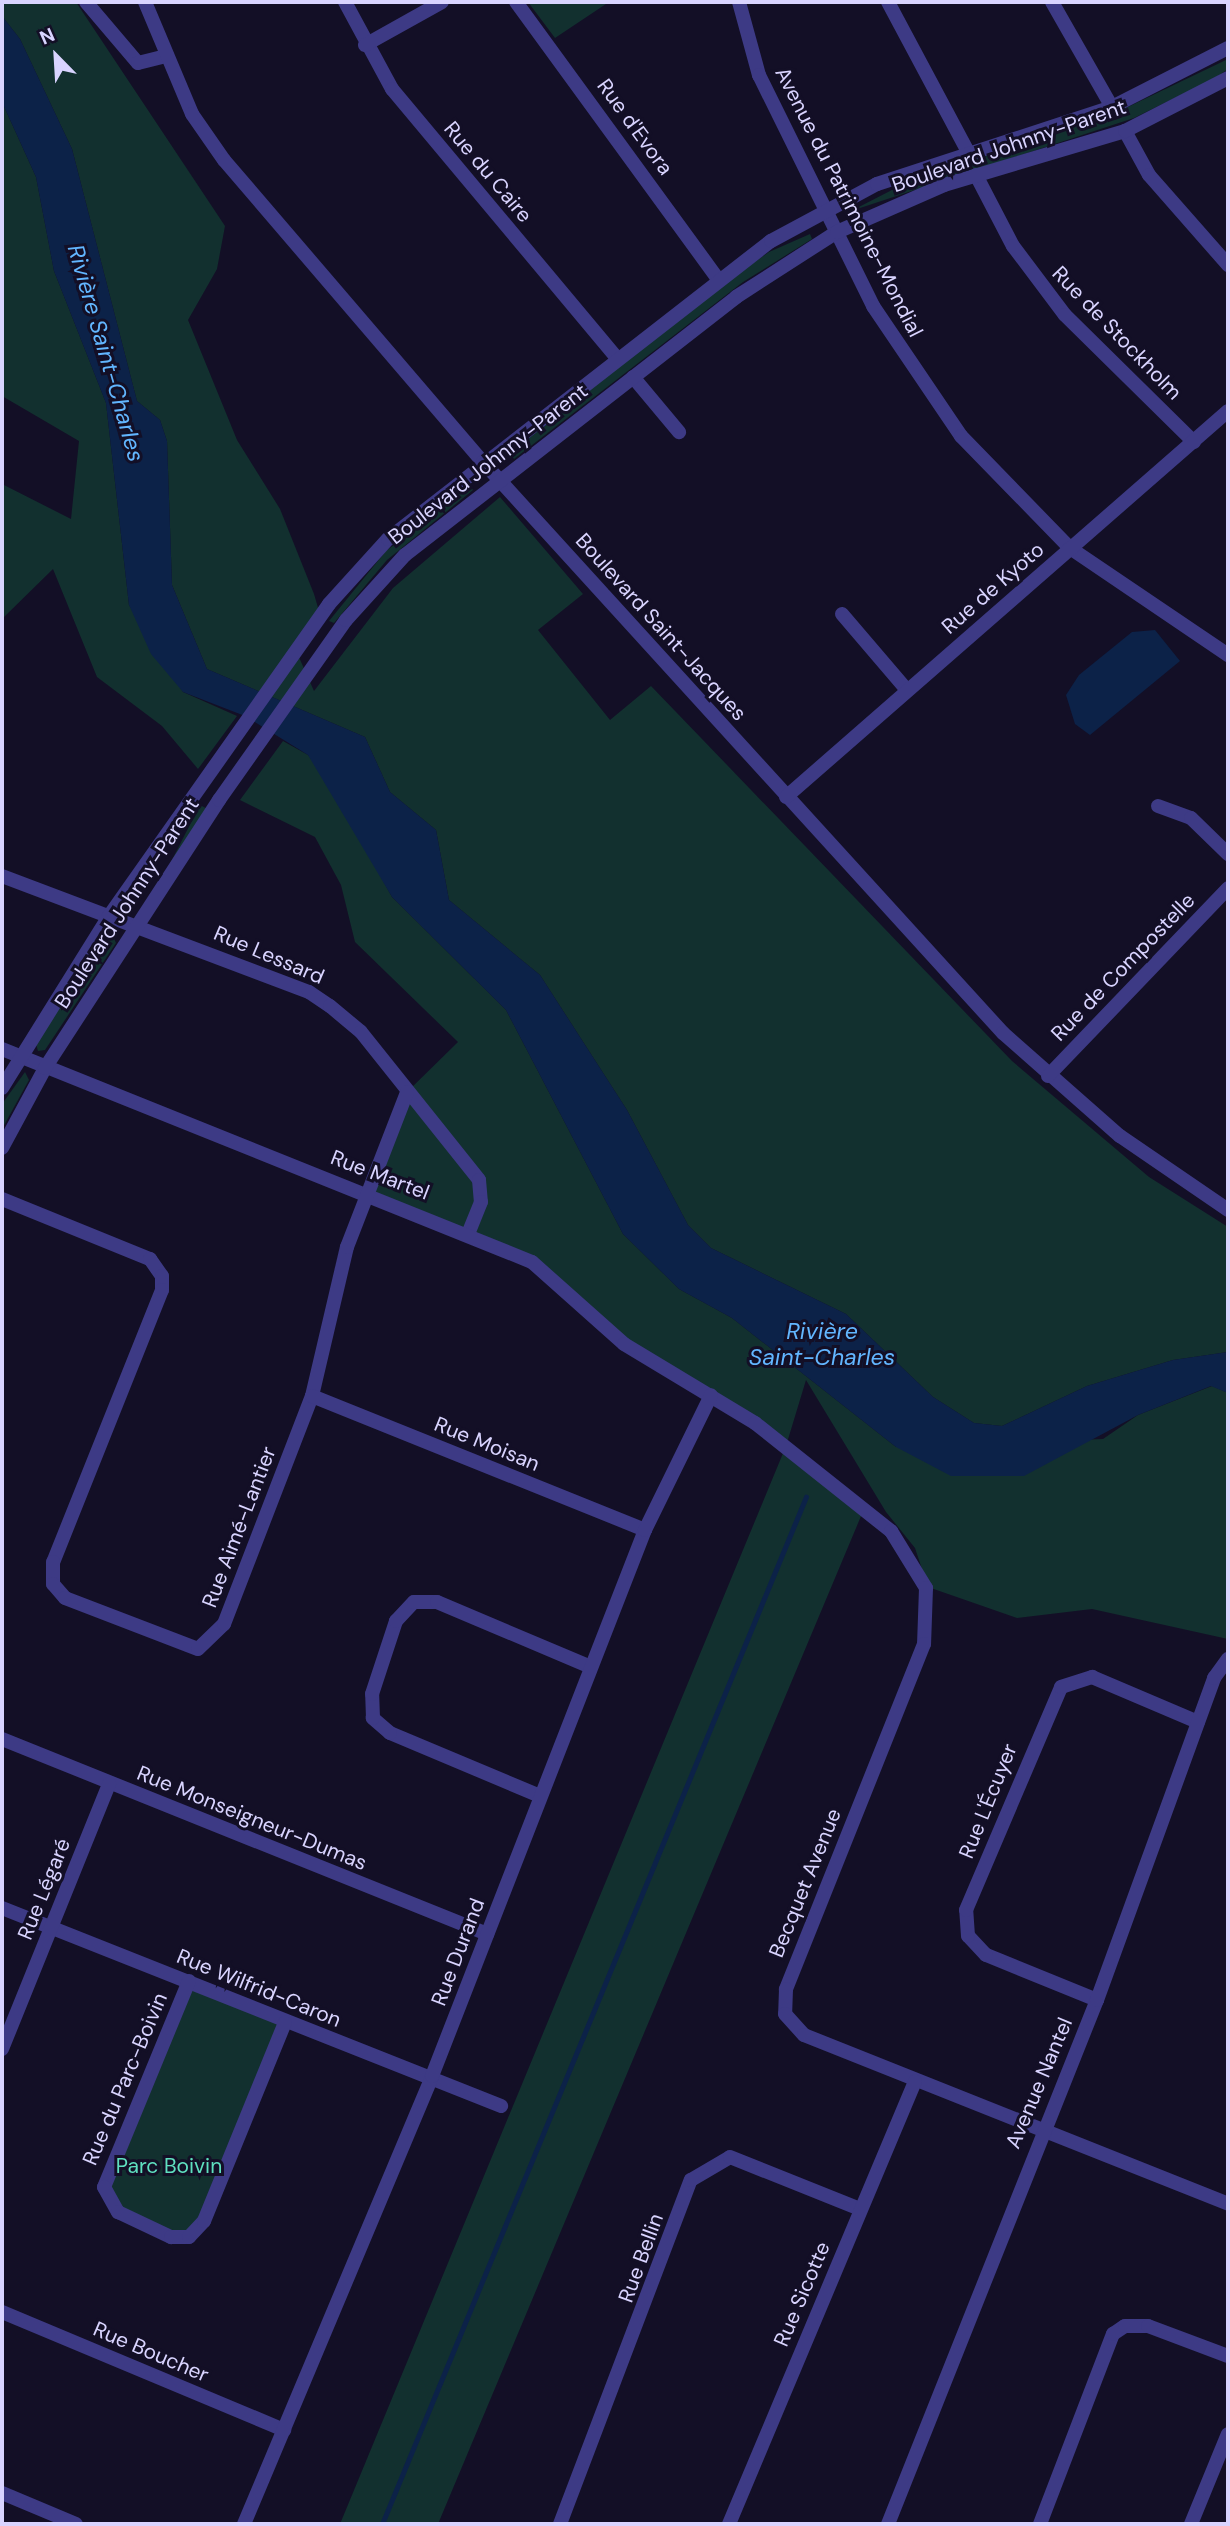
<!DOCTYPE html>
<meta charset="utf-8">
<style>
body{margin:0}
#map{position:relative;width:1230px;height:2526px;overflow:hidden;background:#130f26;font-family:"DM Sans",sans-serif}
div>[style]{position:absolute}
.green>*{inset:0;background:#12302f;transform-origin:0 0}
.water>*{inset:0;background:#0c2248}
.stream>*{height:4.5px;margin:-2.25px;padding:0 2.25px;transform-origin:2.25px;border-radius:2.25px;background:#0c2248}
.minor>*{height:14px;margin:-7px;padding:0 7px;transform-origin:7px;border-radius:7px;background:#3d3a85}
span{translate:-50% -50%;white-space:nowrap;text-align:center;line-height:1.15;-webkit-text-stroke:6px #130f26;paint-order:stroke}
.street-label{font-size:21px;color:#d9d4ff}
.park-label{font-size:21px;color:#5fe0c0}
.water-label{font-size:23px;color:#62b6ff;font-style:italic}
.frame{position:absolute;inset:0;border:4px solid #d9d4ff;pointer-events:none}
.north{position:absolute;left:21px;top:21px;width:70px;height:70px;-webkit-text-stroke:5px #130f26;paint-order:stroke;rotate:336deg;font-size:19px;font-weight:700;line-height:28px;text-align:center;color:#d9d4ff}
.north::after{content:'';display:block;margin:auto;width:24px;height:32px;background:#d9d4ff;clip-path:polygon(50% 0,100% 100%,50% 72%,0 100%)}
</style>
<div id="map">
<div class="green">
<div style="clip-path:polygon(2px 2px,76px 2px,225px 226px,217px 269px,188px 320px,237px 440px,280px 509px,314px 594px,319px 611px,294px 646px,314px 691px,393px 588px,500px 497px,583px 594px,538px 630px,610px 720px,651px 686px,1012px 1061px,1149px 1177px,1228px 1227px,1228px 1352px,1173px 1360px,1087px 1386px,1002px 1426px,974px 1423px,933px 1397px,846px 1314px,711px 1248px,688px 1225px,627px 1110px,540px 975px,449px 900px,436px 830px,390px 792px,365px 737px,207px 669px,172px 585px,167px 441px,160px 420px,137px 401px,72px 149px,20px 39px,2px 16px)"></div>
<div style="clip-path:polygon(528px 2px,609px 2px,555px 38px)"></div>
<div style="clip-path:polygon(1228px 59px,1228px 69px,1215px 78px,1134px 118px,851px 211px,929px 171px,1109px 116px)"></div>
<div style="clip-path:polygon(2px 102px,36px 177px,54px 271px,106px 403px,129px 605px,183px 692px,237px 716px,198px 769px,162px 726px,97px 677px,53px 569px,2px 619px,2px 484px,71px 519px,79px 441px,2px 396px)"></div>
<div style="clip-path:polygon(810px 234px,812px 239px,743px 282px,514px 459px,510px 453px,716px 289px,769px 252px)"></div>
<div style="clip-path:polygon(470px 485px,473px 490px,387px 560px,334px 623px,329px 621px,386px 551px)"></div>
<div style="clip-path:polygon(283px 741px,308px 755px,325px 776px,392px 897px,506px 1010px,623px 1234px,679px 1289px,732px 1318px,896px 1447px,1103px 1439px,1138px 1415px,1212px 1386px,1228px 1393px,1228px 1639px,1092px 1609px,1017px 1618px,928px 1587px,915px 1548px,886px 1512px,806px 1380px,786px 1446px,864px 1509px,438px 2524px,340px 2524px,786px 1446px,661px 1372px,555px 1277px,366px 1192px,407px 1092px,458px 1042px,355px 942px,341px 885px,315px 837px,240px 800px)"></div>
<div style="left:200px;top:805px;width:7px;height:116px;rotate:27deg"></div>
<div style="clip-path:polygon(106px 936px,112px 934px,116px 943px,45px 1050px,38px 1051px,36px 1044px)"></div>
<div style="clip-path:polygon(25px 1072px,29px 1080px,2px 1129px,2px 1104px)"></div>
<div style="clip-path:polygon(189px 1981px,285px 2023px,204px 2221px,189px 2237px,118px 2212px,106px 2177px)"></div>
</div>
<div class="water">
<div style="clip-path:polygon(2px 16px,20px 39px,72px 149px,137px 401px,160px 420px,167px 441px,172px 585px,207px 669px,365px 737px,390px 792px,436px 830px,449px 900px,540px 975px,627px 1110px,688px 1225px,711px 1248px,846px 1314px,933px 1397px,974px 1423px,1002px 1426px,1087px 1386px,1173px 1360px,1228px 1352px,1228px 1393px,1211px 1386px,1138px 1415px,1024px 1476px,951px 1476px,896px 1447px,732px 1318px,679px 1289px,623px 1234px,506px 1010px,392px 897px,308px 755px,245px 716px,183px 692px,151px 654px,129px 605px,106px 403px,54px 271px,36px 177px,2px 102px)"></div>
<div style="clip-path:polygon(1155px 630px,1180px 661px,1090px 735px,1075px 724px,1066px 695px,1079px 675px,1132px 632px)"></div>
</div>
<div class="stream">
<div style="left:382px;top:2524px;width:1111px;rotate:-67.57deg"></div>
</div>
<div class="minor">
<div style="left:86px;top:2px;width:80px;rotate:49.6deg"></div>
<div style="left:138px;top:63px;width:30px;rotate:-14deg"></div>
<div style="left:145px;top:2px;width:121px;rotate:67.2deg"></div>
<div style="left:192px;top:114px;width:56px;rotate:55.2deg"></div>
<div style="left:224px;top:160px;width:398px;rotate:49.4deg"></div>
<div style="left:483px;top:462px;width:772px;rotate:47.68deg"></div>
<div style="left:1003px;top:1033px;width:156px;rotate:41.4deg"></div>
<div style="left:1120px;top:1136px;width:131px;rotate:34.4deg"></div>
<div style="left:345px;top:2px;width:99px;rotate:61.6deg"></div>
<div style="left:392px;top:89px;width:349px;rotate:50.1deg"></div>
<div style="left:516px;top:2px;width:341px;rotate:53.9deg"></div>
<div style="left:739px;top:2px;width:76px;rotate:74.7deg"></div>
<div style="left:759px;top:75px;width:258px;rotate:63.7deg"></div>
<div style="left:873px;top:306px;width:157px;rotate:55.9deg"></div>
<div style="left:961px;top:436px;width:156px;rotate:45.8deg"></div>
<div style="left:1070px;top:548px;width:191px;rotate:34.1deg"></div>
<div style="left:888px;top:2px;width:168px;rotate:61.9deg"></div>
<div style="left:1052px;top:2px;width:121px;rotate:60.3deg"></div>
<div style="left:365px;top:45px;width:88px;rotate:-29.2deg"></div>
<div style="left:1125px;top:131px;width:50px;rotate:61.4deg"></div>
<div style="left:1149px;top:175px;width:120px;rotate:48.7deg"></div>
<div style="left:976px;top:175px;width:80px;rotate:62.5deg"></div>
<div style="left:1013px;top:246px;width:86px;rotate:53deg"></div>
<div style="left:1065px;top:315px;width:181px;rotate:44.6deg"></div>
<div style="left:633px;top:377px;width:72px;rotate:50.1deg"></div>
<div style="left:842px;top:614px;width:100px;rotate:49.5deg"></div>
<div style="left:786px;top:797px;width:587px;rotate:-41.13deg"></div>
<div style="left:1158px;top:806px;width:35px;rotate:20deg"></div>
<div style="left:1191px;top:818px;width:52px;rotate:44.2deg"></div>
<div style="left:2px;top:876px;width:328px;rotate:20.7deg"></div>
<div style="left:309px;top:992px;width:25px;rotate:34deg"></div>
<div style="left:330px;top:1006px;width:40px;rotate:40deg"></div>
<div style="left:361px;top:1032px;width:189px;rotate:51.4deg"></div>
<div style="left:479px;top:1180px;width:22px;rotate:85deg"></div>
<div style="left:481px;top:1202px;width:32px;rotate:112deg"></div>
<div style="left:2px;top:1049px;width:571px;rotate:21.89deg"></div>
<div style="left:532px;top:1262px;width:123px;rotate:41.7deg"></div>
<div style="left:624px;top:1344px;width:153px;rotate:31.1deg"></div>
<div style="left:755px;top:1423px;width:174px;rotate:38.5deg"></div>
<div style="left:891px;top:1531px;width:67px;rotate:58.4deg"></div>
<div style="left:926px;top:1588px;width:56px;rotate:92deg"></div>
<div style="left:924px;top:1644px;width:372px;rotate:111.8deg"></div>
<div style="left:786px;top:1989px;width:25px;rotate:92deg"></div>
<div style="left:785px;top:2014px;width:28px;rotate:48deg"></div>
<div style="left:804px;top:2035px;width:456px;rotate:21.7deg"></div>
<div style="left:1048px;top:1076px;width:260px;rotate:-46.2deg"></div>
<div style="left:2px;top:1088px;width:203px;rotate:-58.1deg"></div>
<div style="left:109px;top:916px;width:382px;rotate:-54.8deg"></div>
<div style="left:329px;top:604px;width:88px;rotate:-47.8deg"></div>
<div style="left:388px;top:539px;width:485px;rotate:-37.9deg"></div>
<div style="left:771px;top:241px;width:120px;rotate:-28.3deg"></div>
<div style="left:877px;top:184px;width:247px;rotate:-18.1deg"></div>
<div style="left:1112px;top:107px;width:130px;rotate:-27deg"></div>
<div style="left:2px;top:1148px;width:91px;rotate:-61.7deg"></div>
<div style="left:45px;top:1068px;width:320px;rotate:-57deg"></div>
<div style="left:219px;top:800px;width:220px;rotate:-54.8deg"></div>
<div style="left:346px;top:620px;width:88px;rotate:-47.8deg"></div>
<div style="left:405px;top:555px;width:420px;rotate:-37.9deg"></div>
<div style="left:736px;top:297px;width:120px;rotate:-32.8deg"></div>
<div style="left:837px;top:232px;width:117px;rotate:-23.7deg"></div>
<div style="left:944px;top:185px;width:189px;rotate:-16.6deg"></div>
<div style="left:1125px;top:131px;width:116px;rotate:-27.2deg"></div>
<div style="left:2px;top:1199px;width:160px;rotate:22.1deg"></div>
<div style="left:150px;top:1259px;width:21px;rotate:55deg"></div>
<div style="left:162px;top:1276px;width:14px;rotate:90deg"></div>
<div style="left:162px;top:1290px;width:293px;rotate:111.8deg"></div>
<div style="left:53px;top:1562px;width:22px;rotate:90deg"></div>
<div style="left:53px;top:1584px;width:18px;rotate:49deg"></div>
<div style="left:65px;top:1598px;width:142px;rotate:21deg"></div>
<div style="left:198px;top:1649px;width:36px;rotate:-44deg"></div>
<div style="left:224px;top:1624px;width:244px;rotate:-68.9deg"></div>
<div style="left:312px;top:1396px;width:153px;rotate:-76.8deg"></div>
<div style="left:347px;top:1247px;width:166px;rotate:-68.8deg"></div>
<div style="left:312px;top:1396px;width:359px;rotate:21.9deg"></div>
<div style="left:2px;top:1739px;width:523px;rotate:21.9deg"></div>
<div style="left:540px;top:1796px;width:163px;rotate:-157.2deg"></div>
<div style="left:390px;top:1733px;width:23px;rotate:-139deg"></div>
<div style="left:373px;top:1718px;width:24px;rotate:-92deg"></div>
<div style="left:372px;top:1694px;width:77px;rotate:-71.8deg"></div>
<div style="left:396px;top:1621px;width:26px;rotate:-47deg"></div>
<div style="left:414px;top:1602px;width:23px"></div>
<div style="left:437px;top:1602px;width:167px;rotate:22.9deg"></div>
<div style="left:2px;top:1908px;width:537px;rotate:21.64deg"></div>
<div style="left:189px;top:1981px;width:223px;rotate:112.4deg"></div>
<div style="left:104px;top:2187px;width:29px;rotate:61deg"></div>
<div style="left:118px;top:2212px;width:59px;rotate:25.3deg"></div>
<div style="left:171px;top:2237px;width:18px"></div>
<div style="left:189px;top:2237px;width:22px;rotate:-47deg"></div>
<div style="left:204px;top:2221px;width:214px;rotate:-67.8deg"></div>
<div style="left:1097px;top:2000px;width:120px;rotate:-157.9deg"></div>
<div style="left:986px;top:1955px;width:26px;rotate:-133deg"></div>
<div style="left:968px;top:1936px;width:26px;rotate:-94deg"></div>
<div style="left:966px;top:1910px;width:242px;rotate:-66.9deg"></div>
<div style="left:1061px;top:1687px;width:33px;rotate:-18deg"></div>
<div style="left:1092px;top:1677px;width:115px;rotate:23deg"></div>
<div style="left:2px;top:2049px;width:286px;rotate:-68deg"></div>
<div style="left:2px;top:2312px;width:306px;rotate:22.7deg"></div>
<div style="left:2px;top:2493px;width:80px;rotate:22.7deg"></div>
<div style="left:244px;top:2524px;width:486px;rotate:-67.2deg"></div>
<div style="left:432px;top:2076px;width:586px;rotate:-68.69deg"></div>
<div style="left:645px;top:1530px;width:150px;rotate:-63.9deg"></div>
<div style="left:560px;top:2524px;width:368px;rotate:-69.2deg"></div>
<div style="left:691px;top:2180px;width:45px;rotate:-30.5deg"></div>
<div style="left:730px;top:2157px;width:140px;rotate:21.8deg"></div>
<div style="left:729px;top:2524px;width:480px;rotate:-67.2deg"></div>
<div style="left:888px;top:2524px;width:564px;rotate:-68.26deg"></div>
<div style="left:1097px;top:2000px;width:343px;rotate:-70deg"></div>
<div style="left:1214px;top:1678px;width:24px;rotate:-54deg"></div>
<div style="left:1040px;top:2524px;width:204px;rotate:-69deg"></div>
<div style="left:1113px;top:2334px;width:14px;rotate:-34deg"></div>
<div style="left:1125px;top:2326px;width:23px"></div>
<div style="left:1148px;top:2326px;width:85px;rotate:20.6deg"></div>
<div style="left:1191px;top:2524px;width:97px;rotate:-67.7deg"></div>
</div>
<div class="street-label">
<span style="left:635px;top:127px;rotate:54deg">Rue d'Evora</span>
<span style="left:1009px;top:146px;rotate:-19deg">Boulevard Johnny-Parent</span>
<span style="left:488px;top:172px;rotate:50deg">Rue du Caire</span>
<span style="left:849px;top:202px;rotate:63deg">Avenue du Patrimoine-Mondial</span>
<span style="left:1117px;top:333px;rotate:46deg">Rue de Stockholm</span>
<span style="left:488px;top:464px;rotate:-38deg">Boulevard Johnny-Parent</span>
<span style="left:993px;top:588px;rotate:-41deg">Rue de Kyoto</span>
<span style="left:661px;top:627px;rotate:48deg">Boulevard Saint-Jacques</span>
<span style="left:127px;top:903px;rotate:-57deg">Boulevard Johnny-Parent</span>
<span style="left:269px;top:955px;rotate:23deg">Rue Lessard</span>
<span style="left:1123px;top:967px;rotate:-46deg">Rue de Compostelle</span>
<span style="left:380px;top:1175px;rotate:21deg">Rue Martel</span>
<span style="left:487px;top:1444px;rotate:22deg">Rue Moisan</span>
<span style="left:239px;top:1527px;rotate:-69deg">Rue Aimé-Lantier</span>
<span style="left:988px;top:1801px;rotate:-68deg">Rue L'Écuyer</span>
<span style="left:252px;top:1818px;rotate:22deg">Rue Monseigneur-Dumas</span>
<span style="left:805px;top:1883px;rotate:-68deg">Becquet Avenue</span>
<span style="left:44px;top:1889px;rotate:-68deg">Rue Légaré</span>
<span style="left:458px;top:1952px;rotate:-69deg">Rue Durand</span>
<span style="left:259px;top:1988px;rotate:22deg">Rue Wilfrid-Caron</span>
<span style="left:125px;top:2079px;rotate:-67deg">Rue du Parc-Boivin</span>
<span style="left:1039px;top:2083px;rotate:-67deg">Avenue Nantel</span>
<span style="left:641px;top:2258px;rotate:-70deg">Rue Bellin</span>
<span style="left:802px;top:2294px;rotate:-67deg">Rue Sicotte</span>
<span style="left:151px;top:2352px;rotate:23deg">Rue Boucher</span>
</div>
<div class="park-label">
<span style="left:169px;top:2166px">Parc Boivin</span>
</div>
<div class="water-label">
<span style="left:106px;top:353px;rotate:74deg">Rivière Saint-Charles</span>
<span style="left:822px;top:1344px">Rivière<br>Saint-Charles</span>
</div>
<div class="frame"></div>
<div class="north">N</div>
</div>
